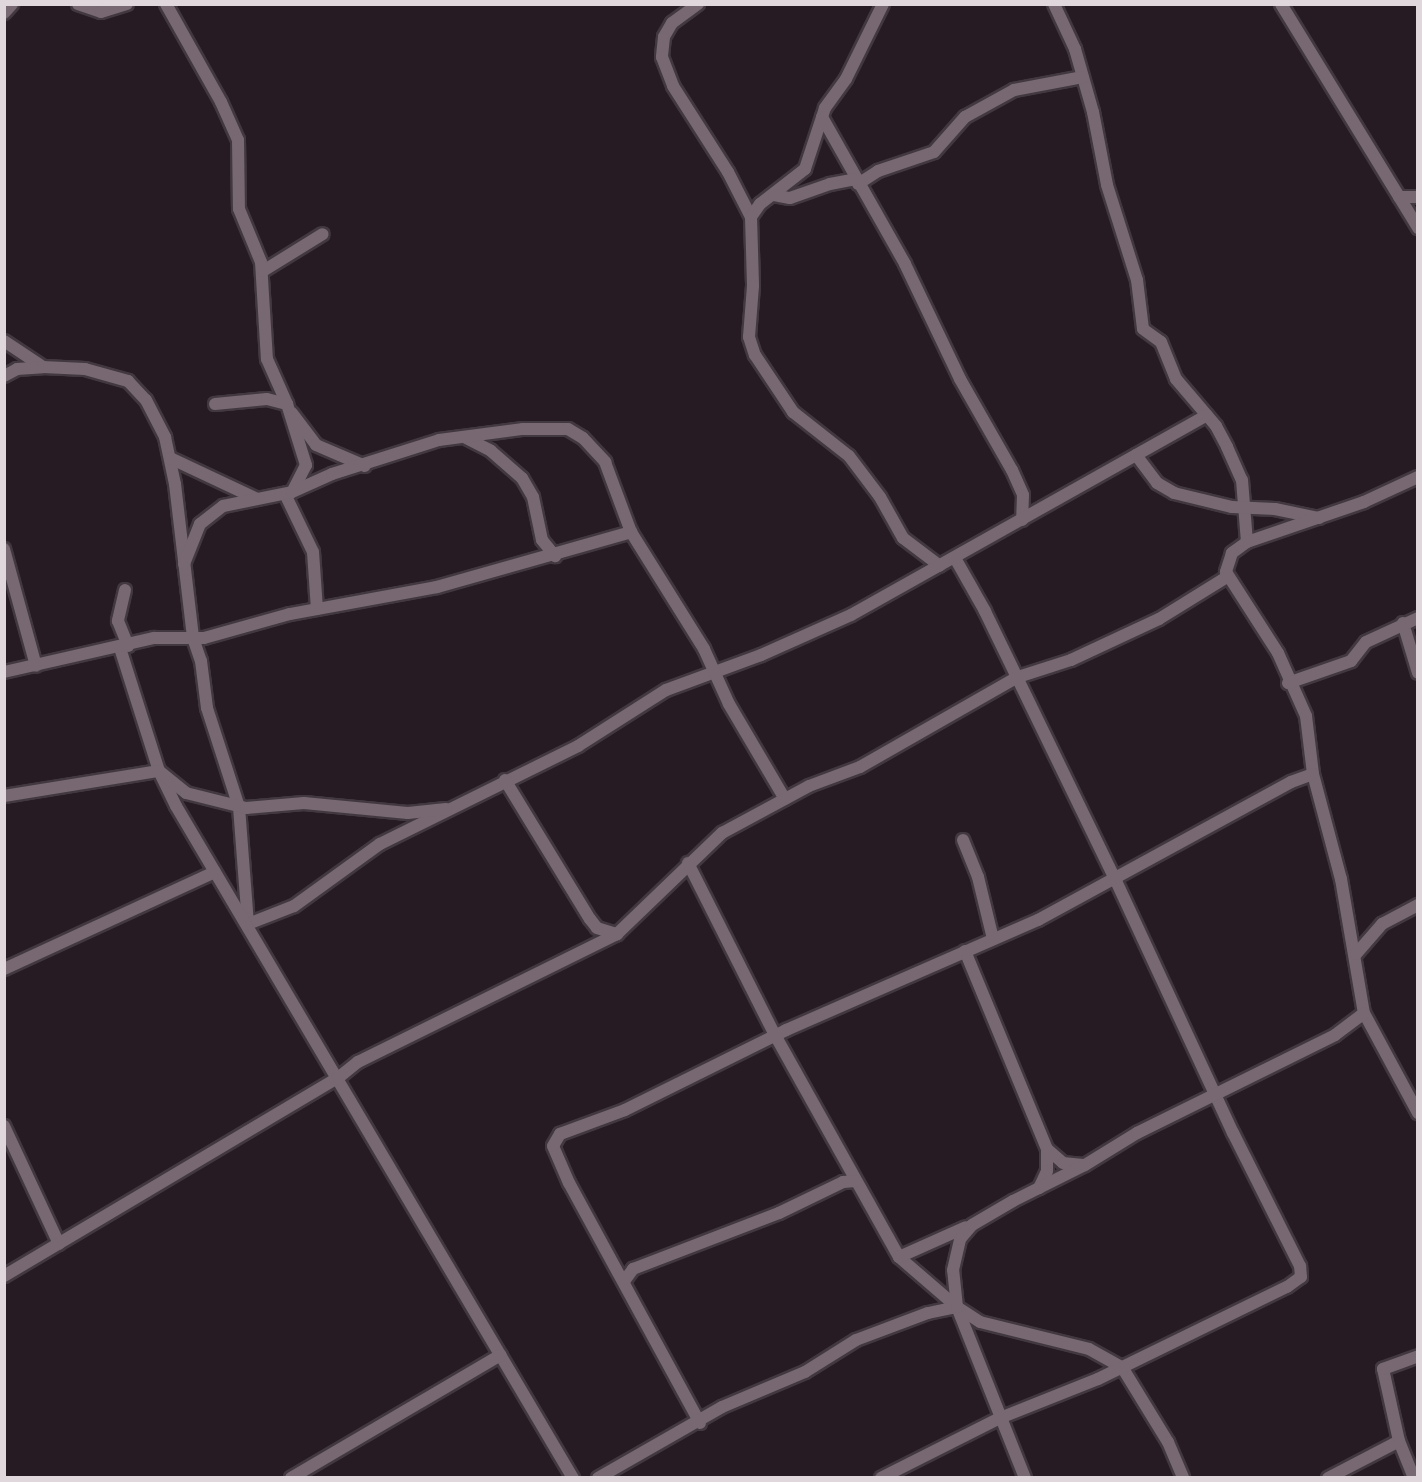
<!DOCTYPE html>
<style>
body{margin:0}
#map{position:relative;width:1422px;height:1482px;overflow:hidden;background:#271b23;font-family:Jost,sans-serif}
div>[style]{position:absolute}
.roads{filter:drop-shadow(2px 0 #42383f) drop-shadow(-2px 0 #42383f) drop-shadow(0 2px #42383f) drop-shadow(0 -2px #42383f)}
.minor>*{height:12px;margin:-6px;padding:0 6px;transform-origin:6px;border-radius:6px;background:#776872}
span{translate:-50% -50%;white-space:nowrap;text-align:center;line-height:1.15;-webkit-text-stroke:6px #271b23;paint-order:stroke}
.frame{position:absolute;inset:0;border:6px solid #e0d7dd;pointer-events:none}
</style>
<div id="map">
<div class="roads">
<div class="minor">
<div style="left:78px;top:4px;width:24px;rotate:19deg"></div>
<div style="left:101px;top:12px;width:27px;rotate:-17deg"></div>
<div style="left:166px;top:4px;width:112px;rotate:60.7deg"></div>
<div style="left:221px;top:102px;width:42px;rotate:65.9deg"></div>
<div style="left:238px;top:140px;width:69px;rotate:89.2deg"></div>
<div style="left:239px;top:209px;width:57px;rotate:67.5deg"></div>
<div style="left:261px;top:262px;width:97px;rotate:86.5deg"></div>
<div style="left:267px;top:359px;width:49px;rotate:66deg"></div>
<div style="left:287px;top:404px;width:64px;rotate:72.7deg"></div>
<div style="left:306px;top:465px;width:30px;rotate:117deg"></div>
<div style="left:698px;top:4px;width:32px;rotate:144deg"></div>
<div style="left:672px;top:23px;width:16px;rotate:120deg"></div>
<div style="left:664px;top:37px;width:20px;rotate:96deg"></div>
<div style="left:662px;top:57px;width:31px;rotate:69deg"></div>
<div style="left:673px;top:86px;width:102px;rotate:57.4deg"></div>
<div style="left:728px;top:172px;width:51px;rotate:62.9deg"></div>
<div style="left:883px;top:4px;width:84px;rotate:116.3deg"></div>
<div style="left:846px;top:79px;width:36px;rotate:126deg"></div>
<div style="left:825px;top:108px;width:64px;rotate:108.2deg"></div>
<div style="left:805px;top:169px;width:57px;rotate:142.1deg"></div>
<div style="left:760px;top:204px;width:16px;rotate:125deg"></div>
<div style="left:751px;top:217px;width:69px;rotate:88.3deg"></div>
<div style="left:753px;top:286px;width:51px;rotate:94.5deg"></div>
<div style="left:749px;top:337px;width:19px;rotate:72deg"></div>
<div style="left:755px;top:355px;width:69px;rotate:56.3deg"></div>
<div style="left:793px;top:412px;width:71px;rotate:38.2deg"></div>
<div style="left:849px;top:456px;width:51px;rotate:52.9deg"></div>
<div style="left:880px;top:497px;width:47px;rotate:60.7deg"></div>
<div style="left:903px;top:538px;width:46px;rotate:37.1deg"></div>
<div style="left:1054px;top:4px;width:50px;rotate:65deg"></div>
<div style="left:1075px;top:49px;width:66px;rotate:74.1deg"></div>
<div style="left:1093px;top:112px;width:74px;rotate:79.1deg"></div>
<div style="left:1107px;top:185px;width:100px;rotate:72.5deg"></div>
<div style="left:1137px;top:280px;width:49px;rotate:83deg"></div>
<div style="left:1143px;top:329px;width:22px;rotate:36deg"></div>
<div style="left:1161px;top:342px;width:40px;rotate:68deg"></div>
<div style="left:1176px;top:379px;width:62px;rotate:49.6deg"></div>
<div style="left:1216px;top:426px;width:24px;rotate:62deg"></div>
<div style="left:1227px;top:447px;width:36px;rotate:66deg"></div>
<div style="left:1242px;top:480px;width:62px;rotate:85.4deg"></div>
<div style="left:1281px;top:4px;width:263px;rotate:58.5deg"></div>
<div style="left:4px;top:13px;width:12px;rotate:-48deg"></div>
<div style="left:822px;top:117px;width:169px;rotate:60.5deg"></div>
<div style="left:905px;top:264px;width:127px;rotate:64.4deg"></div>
<div style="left:960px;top:379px;width:105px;rotate:60.3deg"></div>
<div style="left:1012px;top:470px;width:27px;rotate:66deg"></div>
<div style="left:1023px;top:495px;width:25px;rotate:92deg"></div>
<div style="left:858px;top:184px;width:24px;rotate:-33deg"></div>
<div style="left:878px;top:171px;width:59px;rotate:-18.7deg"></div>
<div style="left:934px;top:152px;width:47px;rotate:-48.5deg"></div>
<div style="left:965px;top:117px;width:56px;rotate:-28.9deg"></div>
<div style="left:1014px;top:90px;width:70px;rotate:-10.7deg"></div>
<div style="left:774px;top:195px;width:16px;rotate:11deg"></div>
<div style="left:790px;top:198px;width:42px;rotate:-19.3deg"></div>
<div style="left:830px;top:184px;width:26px;rotate:-11deg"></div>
<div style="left:1399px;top:197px;width:19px"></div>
<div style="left:263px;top:271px;width:70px;rotate:-31.7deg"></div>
<div style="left:4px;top:341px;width:47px;rotate:33.7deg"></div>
<div style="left:4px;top:376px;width:15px;rotate:-28deg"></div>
<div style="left:17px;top:369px;width:26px;rotate:-4deg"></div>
<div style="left:43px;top:367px;width:42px;rotate:2.7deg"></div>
<div style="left:85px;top:369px;width:45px;rotate:15.6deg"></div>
<div style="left:128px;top:381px;width:26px;rotate:47deg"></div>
<div style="left:146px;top:400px;width:42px;rotate:62.8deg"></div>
<div style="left:165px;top:437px;width:48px;rotate:78deg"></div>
<div style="left:175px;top:484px;width:155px;rotate:83.3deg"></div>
<div style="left:193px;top:638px;width:24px;rotate:71deg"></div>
<div style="left:201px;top:661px;width:47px;rotate:82.7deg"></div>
<div style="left:207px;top:708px;width:104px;rotate:72.1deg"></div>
<div style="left:239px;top:807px;width:117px;rotate:85.6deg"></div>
<div style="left:248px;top:924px;width:49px;rotate:-21.4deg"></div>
<div style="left:294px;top:906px;width:106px;rotate:-35.8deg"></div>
<div style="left:380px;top:844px;width:221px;rotate:-26.3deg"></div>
<div style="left:578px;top:746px;width:104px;rotate:-32.5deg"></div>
<div style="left:666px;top:690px;width:101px;rotate:-20.2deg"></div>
<div style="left:761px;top:655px;width:98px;rotate:-24deg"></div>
<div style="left:851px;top:615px;width:408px;rotate:-29.3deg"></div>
<div style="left:215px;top:404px;width:52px;rotate:-5.5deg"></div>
<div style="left:267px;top:399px;width:21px;rotate:14deg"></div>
<div style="left:292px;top:413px;width:40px;rotate:53deg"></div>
<div style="left:316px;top:445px;width:53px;rotate:23.2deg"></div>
<div style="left:466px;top:438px;width:28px;rotate:27deg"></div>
<div style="left:491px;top:451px;width:41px;rotate:41.1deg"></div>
<div style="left:522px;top:478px;width:22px;rotate:60deg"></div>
<div style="left:533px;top:497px;width:44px;rotate:78.2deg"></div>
<div style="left:542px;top:540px;width:21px;rotate:51deg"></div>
<div style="left:1136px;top:455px;width:35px;rotate:53deg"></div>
<div style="left:1157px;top:483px;width:20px;rotate:30deg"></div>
<div style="left:1174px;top:493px;width:60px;rotate:13.6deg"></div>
<div style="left:1232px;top:507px;width:43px;rotate:2.7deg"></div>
<div style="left:1275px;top:509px;width:45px;rotate:11.6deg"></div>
<div style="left:170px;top:458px;width:94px;rotate:25.2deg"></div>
<div style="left:1418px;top:477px;width:60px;rotate:155.2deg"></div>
<div style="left:1364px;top:502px;width:124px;rotate:161.1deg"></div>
<div style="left:1247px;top:542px;width:19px;rotate:144deg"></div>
<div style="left:1232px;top:553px;width:20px;rotate:108deg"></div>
<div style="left:1226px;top:572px;width:96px;rotate:57.3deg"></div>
<div style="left:1278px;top:653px;width:69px;rotate:66deg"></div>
<div style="left:1306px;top:716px;width:58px;rotate:83.1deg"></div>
<div style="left:1313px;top:774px;width:109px;rotate:75.1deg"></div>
<div style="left:1341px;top:879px;width:136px;rotate:80.3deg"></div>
<div style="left:1364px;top:1013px;width:114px;rotate:61.6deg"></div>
<div style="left:285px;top:494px;width:64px;rotate:64.2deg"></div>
<div style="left:313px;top:552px;width:57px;rotate:86deg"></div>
<div style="left:4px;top:549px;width:121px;rotate:74.7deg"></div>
<div style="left:184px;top:564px;width:43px;rotate:-68.2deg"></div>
<div style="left:200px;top:524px;width:29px;rotate:-38deg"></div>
<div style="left:223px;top:506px;width:70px;rotate:-11.5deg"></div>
<div style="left:292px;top:492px;width:44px;rotate:-24.2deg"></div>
<div style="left:332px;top:474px;width:112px;rotate:-17.6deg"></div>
<div style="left:439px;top:440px;width:85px;rotate:-7.5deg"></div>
<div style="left:523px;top:429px;width:45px"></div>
<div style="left:568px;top:429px;width:17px;rotate:31deg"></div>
<div style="left:583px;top:438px;width:33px;rotate:47deg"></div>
<div style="left:605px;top:462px;width:75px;rotate:69.6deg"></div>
<div style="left:631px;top:532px;width:138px;rotate:58deg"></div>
<div style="left:704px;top:649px;width:60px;rotate:65.6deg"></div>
<div style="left:729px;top:704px;width:110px;rotate:59.5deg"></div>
<div style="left:125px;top:590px;width:32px;rotate:103deg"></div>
<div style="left:118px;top:621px;width:27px;rotate:68deg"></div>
<div style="left:1403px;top:623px;width:52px;rotate:73.3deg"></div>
<div style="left:120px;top:648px;width:129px;rotate:72.4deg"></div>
<div style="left:159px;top:771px;width:39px;rotate:64deg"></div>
<div style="left:176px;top:806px;width:781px;rotate:59.43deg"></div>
<div style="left:4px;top:672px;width:154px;rotate:-12.8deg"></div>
<div style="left:154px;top:638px;width:50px"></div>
<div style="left:204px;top:638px;width:89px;rotate:-15.6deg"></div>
<div style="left:290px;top:614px;width:149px;rotate:-10.4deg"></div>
<div style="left:437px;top:587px;width:202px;rotate:-15.8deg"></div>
<div style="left:1288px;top:683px;width:67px;rotate:-19.2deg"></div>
<div style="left:1351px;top:661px;width:24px;rotate:-52deg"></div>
<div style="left:1366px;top:642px;width:57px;rotate:-24.8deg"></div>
<div style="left:505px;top:780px;width:163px;rotate:58.6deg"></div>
<div style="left:590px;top:919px;width:11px;rotate:52deg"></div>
<div style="left:597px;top:928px;width:21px;rotate:17deg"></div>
<div style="left:4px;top:796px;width:157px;rotate:-9.2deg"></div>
<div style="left:159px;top:771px;width:35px;rotate:39deg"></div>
<div style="left:186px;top:793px;width:62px;rotate:14deg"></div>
<div style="left:246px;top:808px;width:58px;rotate:-4.9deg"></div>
<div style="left:304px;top:803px;width:104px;rotate:5.5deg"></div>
<div style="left:408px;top:813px;width:38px;rotate:-6deg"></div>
<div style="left:963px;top:840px;width:40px;rotate:68deg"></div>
<div style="left:978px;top:877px;width:64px;rotate:76.4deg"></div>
<div style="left:688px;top:863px;width:193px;rotate:63.2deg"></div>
<div style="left:775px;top:1035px;width:254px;rotate:60.8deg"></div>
<div style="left:899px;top:1257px;width:77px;rotate:40.8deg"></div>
<div style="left:957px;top:1307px;width:27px;rotate:33deg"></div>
<div style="left:980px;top:1322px;width:112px;rotate:13.9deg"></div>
<div style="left:1089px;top:1349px;width:38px;rotate:29deg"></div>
<div style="left:1122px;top:1367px;width:88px;rotate:58.5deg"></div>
<div style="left:1168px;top:1442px;width:39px;rotate:67deg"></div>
<div style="left:965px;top:951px;width:214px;rotate:67.5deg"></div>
<div style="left:1047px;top:1149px;width:22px;rotate:90deg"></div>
<div style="left:1047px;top:1171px;width:19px;rotate:115deg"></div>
<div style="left:1356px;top:954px;width:40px;rotate:-49deg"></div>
<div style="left:1382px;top:924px;width:41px;rotate:-27.8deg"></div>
<div style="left:4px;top:969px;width:232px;rotate:-24.7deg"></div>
<div style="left:4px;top:1126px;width:130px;rotate:65deg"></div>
<div style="left:1047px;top:1149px;width:21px;rotate:41deg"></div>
<div style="left:1063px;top:1163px;width:20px;rotate:6deg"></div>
<div style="left:899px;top:1257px;width:73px;rotate:-24.1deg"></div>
<div style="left:4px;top:1276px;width:388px;rotate:-30.7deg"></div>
<div style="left:338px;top:1078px;width:26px;rotate:-39deg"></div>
<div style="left:358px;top:1062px;width:289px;rotate:-26.3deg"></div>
<div style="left:617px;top:934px;width:146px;rotate:-43.9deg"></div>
<div style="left:722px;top:833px;width:99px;rotate:-28.4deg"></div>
<div style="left:809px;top:786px;width:54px;rotate:-20.4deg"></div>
<div style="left:860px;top:767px;width:182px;rotate:-29.7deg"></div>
<div style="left:1018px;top:677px;width:56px;rotate:-17.8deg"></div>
<div style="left:1071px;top:660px;width:97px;rotate:-25deg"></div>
<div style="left:1159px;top:619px;width:80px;rotate:-31.7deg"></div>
<div style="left:625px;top:1280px;width:14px;rotate:-54deg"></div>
<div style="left:633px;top:1269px;width:156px;rotate:-21deg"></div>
<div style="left:779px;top:1213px;width:71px;rotate:-25.8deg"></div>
<div style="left:843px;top:1182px;width:13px;rotate:-4deg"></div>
<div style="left:700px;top:1423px;width:273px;rotate:-118.6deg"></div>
<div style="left:569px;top:1183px;width:40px;rotate:-113.4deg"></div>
<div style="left:553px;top:1146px;width:14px;rotate:-60deg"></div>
<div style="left:560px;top:1134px;width:69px;rotate:-20.3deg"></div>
<div style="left:625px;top:1110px;width:180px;rotate:-26.4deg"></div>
<div style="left:786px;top:1030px;width:275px;rotate:-23.6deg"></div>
<div style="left:1038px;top:920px;width:288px;rotate:-28.6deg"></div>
<div style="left:1291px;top:782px;width:23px;rotate:-20deg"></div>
<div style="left:291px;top:1478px;width:243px;rotate:-30.4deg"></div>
<div style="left:598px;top:1478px;width:143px;rotate:-29.8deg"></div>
<div style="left:722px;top:1407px;width:90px;rotate:-22.9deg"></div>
<div style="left:805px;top:1372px;width:60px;rotate:-32.1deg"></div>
<div style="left:856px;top:1340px;width:77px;rotate:-20.6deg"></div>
<div style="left:928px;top:1313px;width:30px;rotate:-12deg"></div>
<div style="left:881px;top:1478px;width:133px;rotate:-26.8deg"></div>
<div style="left:1000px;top:1418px;width:105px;rotate:-21.7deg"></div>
<div style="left:1098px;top:1379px;width:210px;rotate:-26deg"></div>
<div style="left:1287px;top:1287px;width:17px;rotate:-36deg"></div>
<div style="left:1301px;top:1277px;width:11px;rotate:-95deg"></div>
<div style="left:1300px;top:1266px;width:149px;rotate:-116.7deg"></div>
<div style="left:1233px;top:1133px;width:282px;rotate:-114.9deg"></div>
<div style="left:1114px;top:877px;width:296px;rotate:-115.9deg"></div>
<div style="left:985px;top:611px;width:61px;rotate:-119.5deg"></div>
<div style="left:1025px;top:1478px;width:184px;rotate:-111.7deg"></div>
<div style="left:957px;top:1307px;width:37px;rotate:-96deg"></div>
<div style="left:953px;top:1270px;width:32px;rotate:-77deg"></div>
<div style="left:960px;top:1239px;width:18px;rotate:-49deg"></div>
<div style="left:972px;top:1225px;width:48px;rotate:-30.3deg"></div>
<div style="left:1013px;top:1201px;width:80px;rotate:-26.6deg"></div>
<div style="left:1085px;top:1165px;width:61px;rotate:-31.6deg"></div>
<div style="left:1137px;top:1133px;width:221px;rotate:-26.3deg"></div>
<div style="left:1335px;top:1035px;width:36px;rotate:-37deg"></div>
<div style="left:1328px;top:1478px;width:80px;rotate:-27.5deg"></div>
<div style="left:1414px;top:1478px;width:40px;rotate:-112deg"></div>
<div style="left:1399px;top:1441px;width:74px;rotate:-102.5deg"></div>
<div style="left:1383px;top:1369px;width:37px;rotate:-20deg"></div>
</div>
</div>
<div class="frame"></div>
</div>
